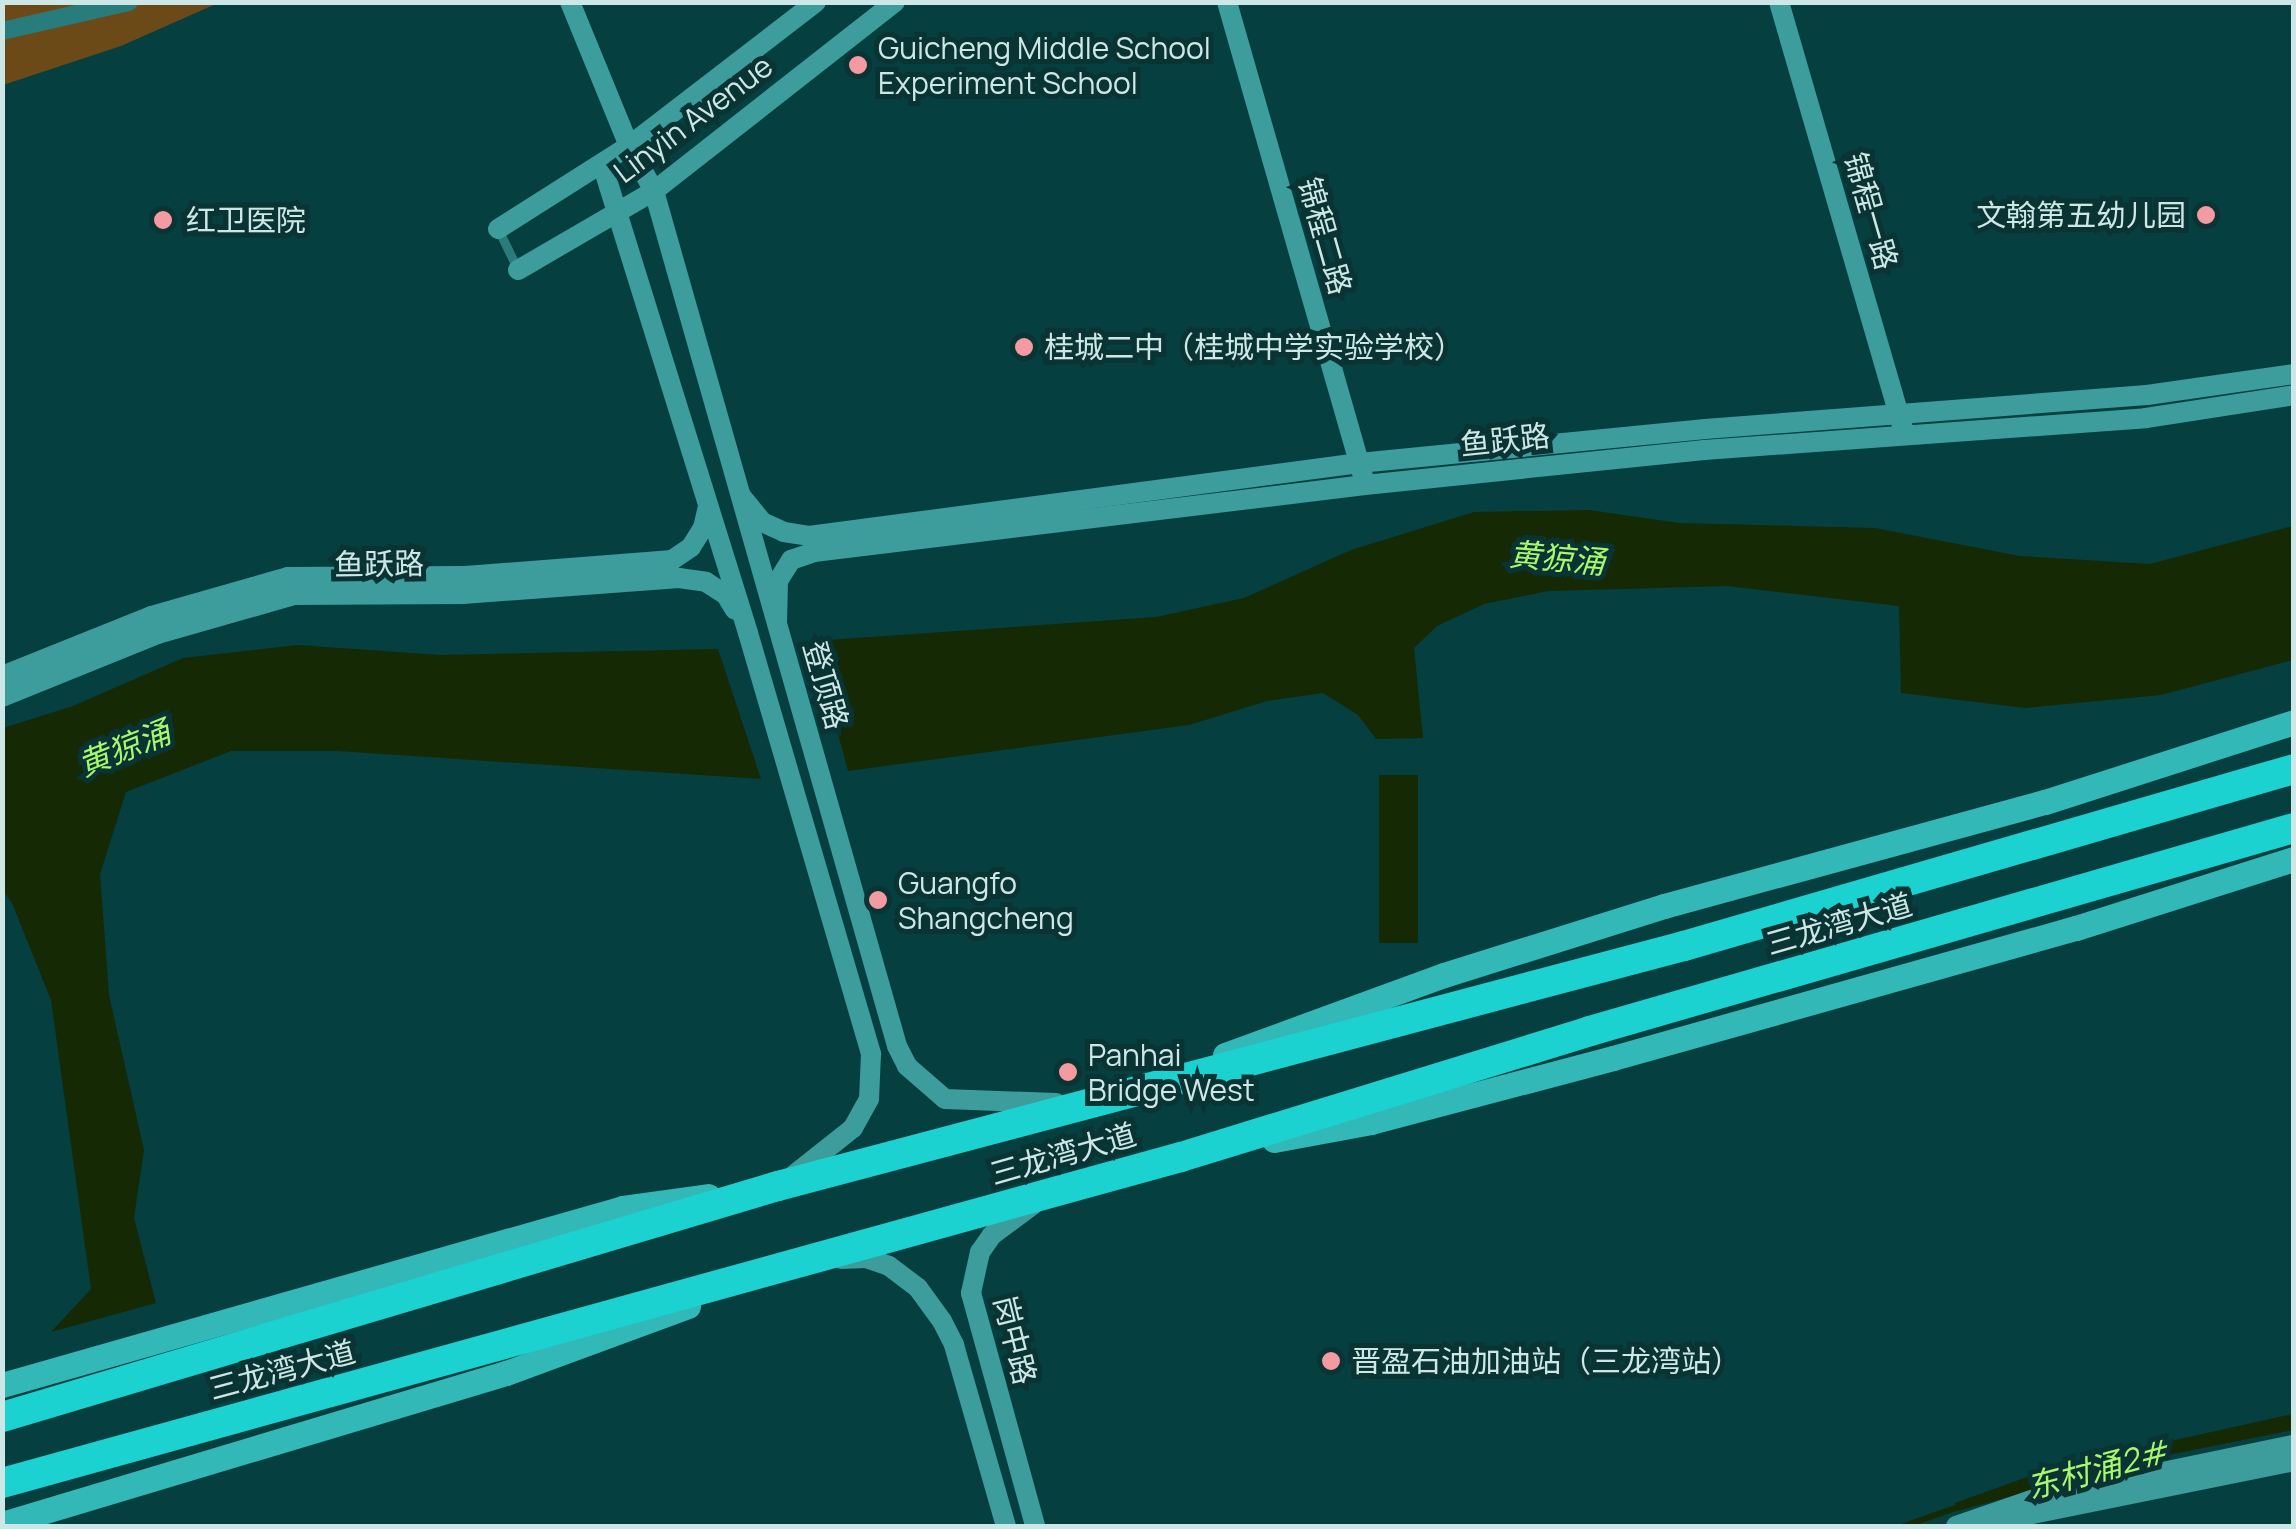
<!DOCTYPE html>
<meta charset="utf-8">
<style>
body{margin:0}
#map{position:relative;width:2296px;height:1529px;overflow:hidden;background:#053f3f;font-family:Manrope,"Noto Sans SC",sans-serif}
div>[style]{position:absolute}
.green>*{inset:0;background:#6c4a17}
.water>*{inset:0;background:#152905;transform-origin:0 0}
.stream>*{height:6px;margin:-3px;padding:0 3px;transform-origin:3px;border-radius:3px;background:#152905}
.lane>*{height:9px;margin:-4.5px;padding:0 4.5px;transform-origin:4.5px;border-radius:4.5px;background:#287c7b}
.street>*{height:18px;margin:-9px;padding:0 9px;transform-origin:9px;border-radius:9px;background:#287c7b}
.secondary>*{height:20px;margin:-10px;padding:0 10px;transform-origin:10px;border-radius:10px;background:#3d9d9c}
.primary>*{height:25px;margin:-12.5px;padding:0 12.5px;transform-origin:12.5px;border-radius:12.5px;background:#32b9b7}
.highway>*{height:30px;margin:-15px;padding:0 15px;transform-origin:15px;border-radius:15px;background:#1bd2d0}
.dots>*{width:28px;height:28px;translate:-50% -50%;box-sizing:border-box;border:5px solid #0a3333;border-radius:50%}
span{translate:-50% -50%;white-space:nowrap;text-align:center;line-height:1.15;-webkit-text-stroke:10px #0a3333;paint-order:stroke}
.poi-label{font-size:30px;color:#cde7e6}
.left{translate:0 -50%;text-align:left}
.right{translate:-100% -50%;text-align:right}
.street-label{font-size:30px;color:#cde7e6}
.water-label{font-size:32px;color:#a8f76d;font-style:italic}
.frame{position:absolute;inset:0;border:5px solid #cde7e6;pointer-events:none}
</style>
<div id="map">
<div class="green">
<div style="clip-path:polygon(2px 3px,218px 3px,121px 46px,3px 85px)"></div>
</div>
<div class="water">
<div style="clip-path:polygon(1589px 510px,1679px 523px,1875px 528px,2020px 556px,2150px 564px,2293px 526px,2293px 660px,2161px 695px,2025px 708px,1901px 693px,1899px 606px,1727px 586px,1548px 591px,1484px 604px,1437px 626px,1414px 648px,1423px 738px,1376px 739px,1358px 715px,1323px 693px,1267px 701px,1189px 725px,848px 771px,813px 641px,1156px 617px,1244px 598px,1351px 550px,1474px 512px)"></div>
<div style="clip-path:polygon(297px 645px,440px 655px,718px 649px,761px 779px,338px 751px,231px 751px,126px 792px,100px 874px,109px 995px,144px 1150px,134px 1218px,156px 1303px,51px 1332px,91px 1289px,51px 1000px,12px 903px,3px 891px,3px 728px,73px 706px,183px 658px)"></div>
<div style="left:1418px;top:775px;width:168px;height:39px;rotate:90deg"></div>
<div style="clip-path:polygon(2293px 1414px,2293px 1430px,2133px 1462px,1958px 1511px,1955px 1503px,2058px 1466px)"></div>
</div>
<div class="stream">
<div style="left:1904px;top:1526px;width:64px;rotate:-19.3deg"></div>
</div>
<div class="lane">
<div style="left:498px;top:229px;width:46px;rotate:64deg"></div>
</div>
<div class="street">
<div style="left:2px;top:31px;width:130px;rotate:-12.9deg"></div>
</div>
<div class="secondary">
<div style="left:570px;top:2px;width:156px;rotate:67.7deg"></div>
<div style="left:629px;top:146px;width:51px;rotate:60.9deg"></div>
<div style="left:654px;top:191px;width:889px;rotate:74.13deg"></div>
<div style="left:897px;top:1046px;width:22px;rotate:63deg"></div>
<div style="left:907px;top:1066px;width:50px;rotate:41deg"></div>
<div style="left:945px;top:1099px;width:111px;rotate:2.1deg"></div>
<div style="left:1227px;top:2px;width:494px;rotate:74deg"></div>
<div style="left:1779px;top:2px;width:444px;rotate:73.8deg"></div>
<div style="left:602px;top:164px;width:491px;rotate:72.7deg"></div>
<div style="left:748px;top:633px;width:439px;rotate:73.7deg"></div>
<div style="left:871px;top:1054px;width:45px;rotate:92.5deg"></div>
<div style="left:869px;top:1099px;width:33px;rotate:119deg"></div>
<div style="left:853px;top:1128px;width:75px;rotate:141.5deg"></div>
<div style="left:498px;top:229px;width:155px;rotate:-32.4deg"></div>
<div style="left:629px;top:146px;width:236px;rotate:-37.6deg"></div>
<div style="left:518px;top:270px;width:157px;rotate:-30.2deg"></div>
<div style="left:654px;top:191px;width:306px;rotate:-38.1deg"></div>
<div style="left:742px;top:497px;width:32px;rotate:51deg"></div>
<div style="left:762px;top:522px;width:24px;rotate:24deg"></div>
<div style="left:784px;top:532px;width:25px;rotate:9deg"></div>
<div style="left:809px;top:536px;width:555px;rotate:-7.56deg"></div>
<div style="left:1359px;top:463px;width:348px;rotate:-5.6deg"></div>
<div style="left:1705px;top:429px;width:443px;rotate:-4.4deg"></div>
<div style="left:2147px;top:395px;width:148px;rotate:-8.1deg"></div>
<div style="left:777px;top:622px;width:41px;rotate:-88.6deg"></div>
<div style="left:778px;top:581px;width:25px;rotate:-58deg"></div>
<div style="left:791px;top:560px;width:24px;rotate:-19deg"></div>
<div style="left:814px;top:552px;width:555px;rotate:-6.93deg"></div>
<div style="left:1365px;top:485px;width:341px;rotate:-5.9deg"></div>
<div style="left:1704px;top:450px;width:443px;rotate:-4.1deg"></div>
<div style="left:2146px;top:418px;width:150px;rotate:-8.8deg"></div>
<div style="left:2px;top:676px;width:161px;rotate:-21.9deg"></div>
<div style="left:151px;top:616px;width:142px;rotate:-15.9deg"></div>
<div style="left:288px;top:577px;width:177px;rotate:-0.3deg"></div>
<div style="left:465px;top:576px;width:208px;rotate:-4.4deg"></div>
<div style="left:672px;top:560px;width:23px;rotate:-34deg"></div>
<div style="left:691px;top:547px;width:22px;rotate:-58deg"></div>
<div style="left:703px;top:528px;width:22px;rotate:-77deg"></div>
<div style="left:2px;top:697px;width:168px;rotate:-22deg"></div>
<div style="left:158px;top:634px;width:141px;rotate:-16deg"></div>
<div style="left:294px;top:595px;width:169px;rotate:-0.3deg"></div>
<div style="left:463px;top:594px;width:217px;rotate:-4.2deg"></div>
<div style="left:679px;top:578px;width:27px;rotate:8deg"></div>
<div style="left:706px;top:582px;width:24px;rotate:33deg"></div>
<div style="left:726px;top:595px;width:17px;rotate:59deg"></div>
<div style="left:1034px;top:1204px;width:52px;rotate:143.6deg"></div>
<div style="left:992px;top:1235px;width:21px;rotate:125deg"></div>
<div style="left:980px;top:1252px;width:42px;rotate:102.4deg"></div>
<div style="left:971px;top:1293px;width:242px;rotate:74.6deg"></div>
<div style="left:841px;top:1259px;width:25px;rotate:-2deg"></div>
<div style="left:866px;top:1258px;width:24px;rotate:19deg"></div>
<div style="left:889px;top:1266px;width:36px;rotate:37deg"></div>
<div style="left:918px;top:1288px;width:41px;rotate:54deg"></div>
<div style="left:942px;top:1321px;width:27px;rotate:63deg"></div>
<div style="left:954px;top:1345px;width:188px;rotate:74deg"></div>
<div style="left:1956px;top:1526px;width:86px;rotate:-19.1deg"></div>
<div style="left:2037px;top:1498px;width:262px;rotate:-11.7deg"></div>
<div style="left:1998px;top:1526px;width:26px;rotate:-23deg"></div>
<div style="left:2022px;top:1516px;width:278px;rotate:-11.4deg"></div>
</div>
<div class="primary">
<div style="left:1225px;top:1055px;width:233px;rotate:-20.1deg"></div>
<div style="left:1444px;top:975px;width:231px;rotate:-17.4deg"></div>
<div style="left:1664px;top:906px;width:395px;rotate:-15.3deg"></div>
<div style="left:2045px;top:802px;width:262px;rotate:-17.8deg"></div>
<div style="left:1274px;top:1140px;width:99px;rotate:-10.5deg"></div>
<div style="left:1371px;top:1122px;width:250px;rotate:-14.8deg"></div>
<div style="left:1613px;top:1058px;width:481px;rotate:-15.7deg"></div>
<div style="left:2076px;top:928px;width:229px;rotate:-17.6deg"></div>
<div style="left:2px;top:1385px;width:646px;rotate:-15.91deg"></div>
<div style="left:623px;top:1208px;width:86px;rotate:-8deg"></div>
<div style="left:2px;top:1524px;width:526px;rotate:-16.68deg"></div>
<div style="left:506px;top:1373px;width:194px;rotate:-20.2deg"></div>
</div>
<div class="highway">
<div style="left:2px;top:1417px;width:810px;rotate:-16.58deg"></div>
<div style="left:778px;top:1186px;width:937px;rotate:-14.84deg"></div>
<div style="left:1684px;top:946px;width:635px;rotate:-16.18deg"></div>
<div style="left:2px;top:1483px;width:1223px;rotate:-15.46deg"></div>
<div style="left:1181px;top:1157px;width:428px;rotate:-17.1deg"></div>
<div style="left:1590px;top:1031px;width:733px;rotate:-16.09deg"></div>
</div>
<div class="dots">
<div style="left:858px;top:65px;background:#f49aa3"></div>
<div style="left:2206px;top:215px;background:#f49aa3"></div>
<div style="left:163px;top:220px;background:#f49aa3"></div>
<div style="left:1024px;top:347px;background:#f49aa3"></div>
<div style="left:878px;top:900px;background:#f49aa3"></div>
<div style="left:1068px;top:1072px;background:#f49aa3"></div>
<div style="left:1331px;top:1361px;background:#f49aa3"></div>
</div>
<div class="poi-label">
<span class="left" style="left:878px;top:65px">Guicheng Middle School<br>Experiment School</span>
<span class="right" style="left:2186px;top:215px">文翰第五幼儿园</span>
<span class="left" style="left:186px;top:220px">红卫医院</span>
<span class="left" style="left:1044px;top:347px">桂城二中（桂城中学实验学校）</span>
<span class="left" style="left:898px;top:900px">Guangfo<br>Shangcheng</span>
<span class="left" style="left:1088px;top:1072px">Panhai<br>Bridge West</span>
<span class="left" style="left:1351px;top:1361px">晋盈石油加油站（三龙湾站）</span>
</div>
<div class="street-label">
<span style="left:693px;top:119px;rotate:-37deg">Linyin Avenue</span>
<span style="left:1871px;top:211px;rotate:74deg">锦程一路</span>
<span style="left:1325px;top:236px;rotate:74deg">锦程二路</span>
<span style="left:1505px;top:440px;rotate:-6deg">鱼跃路</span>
<span style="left:379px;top:564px;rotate:-1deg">鱼跃路</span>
<span style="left:826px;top:685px;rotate:74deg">登顶路</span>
<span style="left:1839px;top:924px;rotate:-16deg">三龙湾大道</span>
<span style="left:1063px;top:1154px;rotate:-16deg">三龙湾大道</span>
<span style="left:1015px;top:1340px;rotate:76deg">岗中路</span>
<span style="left:282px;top:1370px;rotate:-15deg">三龙湾大道</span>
</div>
<div class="water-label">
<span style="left:1557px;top:558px;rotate:5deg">黄猄涌</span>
<span style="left:124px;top:748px;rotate:-22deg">黄猄涌</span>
<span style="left:2097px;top:1469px;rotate:-15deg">东村涌2#</span>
</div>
<div class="frame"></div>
</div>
